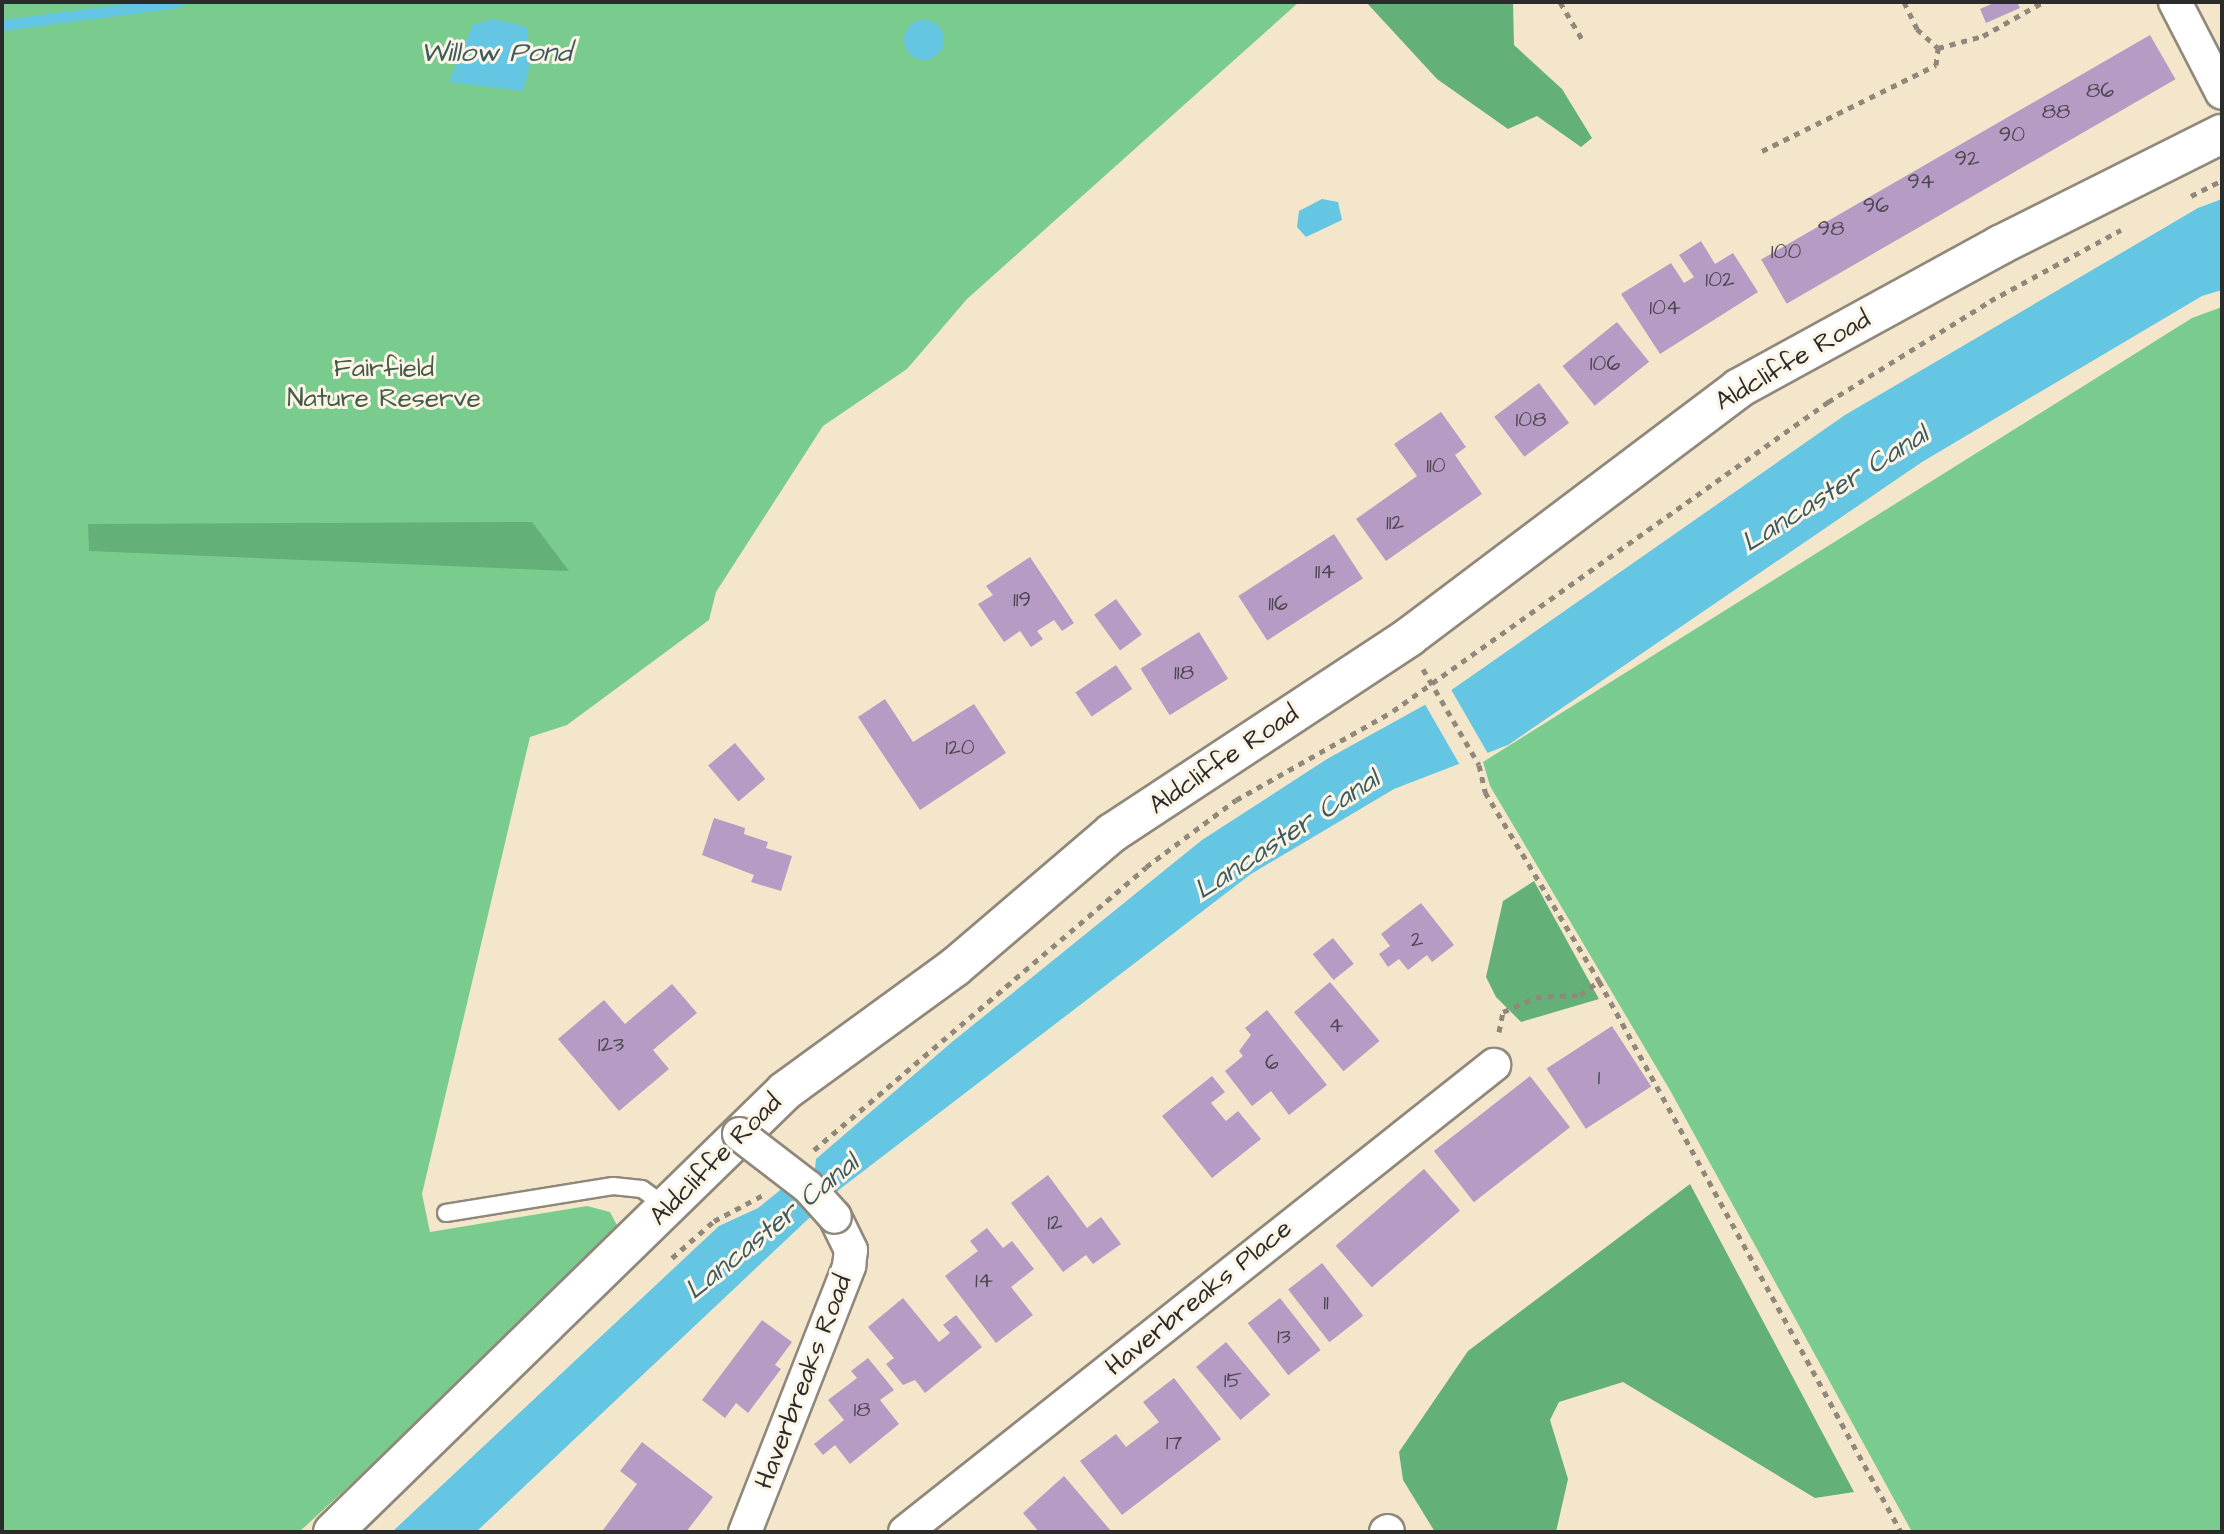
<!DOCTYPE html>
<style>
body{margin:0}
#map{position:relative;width:2224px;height:1534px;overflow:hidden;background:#f4e6cb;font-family:"Architects Daughter",sans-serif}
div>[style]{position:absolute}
.green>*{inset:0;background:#7acc8e}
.forest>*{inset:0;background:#63b079}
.water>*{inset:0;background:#64c6e2}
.round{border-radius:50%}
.pier>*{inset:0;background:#f4e6cb;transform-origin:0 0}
.stream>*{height:11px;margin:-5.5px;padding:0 5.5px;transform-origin:5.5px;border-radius:5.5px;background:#64c6e2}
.building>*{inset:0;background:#b69cc4;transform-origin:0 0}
.path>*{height:5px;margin-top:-2.5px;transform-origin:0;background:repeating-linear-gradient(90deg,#90887b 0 6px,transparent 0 12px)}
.roads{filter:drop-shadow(2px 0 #90887b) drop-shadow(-2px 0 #90887b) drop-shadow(0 2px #90887b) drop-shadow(0 -2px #90887b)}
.service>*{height:16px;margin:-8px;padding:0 8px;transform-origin:8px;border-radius:8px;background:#fff}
.minor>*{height:32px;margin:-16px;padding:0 16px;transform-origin:16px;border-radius:16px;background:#fff}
.tertiary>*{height:38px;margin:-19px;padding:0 19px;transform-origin:19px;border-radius:19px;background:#fff}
.path-bridge>*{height:5px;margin-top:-2.5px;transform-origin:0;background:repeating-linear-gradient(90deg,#90887b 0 6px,transparent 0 12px)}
.bridges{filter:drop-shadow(2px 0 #90887b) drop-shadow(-2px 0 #90887b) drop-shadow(0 2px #90887b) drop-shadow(0 -2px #90887b)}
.minor-bridge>*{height:32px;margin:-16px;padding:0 16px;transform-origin:16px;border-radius:16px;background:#fff}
span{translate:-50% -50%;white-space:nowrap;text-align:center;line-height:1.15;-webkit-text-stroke:6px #fcf5e5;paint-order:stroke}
.number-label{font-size:22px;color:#4e4751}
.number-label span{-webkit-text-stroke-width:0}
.street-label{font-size:26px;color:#2b2b2b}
.park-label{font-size:26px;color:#435b49}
.water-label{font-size:28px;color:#3c5a62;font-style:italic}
.frame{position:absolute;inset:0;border:4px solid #2b2b2b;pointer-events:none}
</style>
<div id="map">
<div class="green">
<div style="clip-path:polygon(2px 2px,1299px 2px,967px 299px,907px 369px,823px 426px,716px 592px,709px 620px,567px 725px,530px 737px,422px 1194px,430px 1232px,587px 1206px,610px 1212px,619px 1229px,556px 1287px,549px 1303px,299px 1532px,2px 1532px)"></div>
<div style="clip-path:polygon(2222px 307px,2222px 1532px,1912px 1532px,1671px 1092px,1490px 786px,1483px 762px,2192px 318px)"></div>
</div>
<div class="forest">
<div style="clip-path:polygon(1366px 2px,1513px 2px,1514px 45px,1562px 89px,1592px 138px,1581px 147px,1537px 116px,1508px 129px,1437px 79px)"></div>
<div style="clip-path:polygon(532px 522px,569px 571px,89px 551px,88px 524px)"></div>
<div style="clip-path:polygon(1534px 881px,1599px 999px,1521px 1022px,1496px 997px,1486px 977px,1503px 901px)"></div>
<div style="clip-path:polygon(1690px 1184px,1854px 1492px,1815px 1498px,1623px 1382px,1559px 1402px,1550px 1420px,1568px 1479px,1556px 1532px,1435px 1532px,1403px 1480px,1399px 1452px,1468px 1351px)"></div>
</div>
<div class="water">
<div style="clip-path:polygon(494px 19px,527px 27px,530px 64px,523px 91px,449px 82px,473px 25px)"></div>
<div class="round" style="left:904px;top:20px;width:40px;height:40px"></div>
<div style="clip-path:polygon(1322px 199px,1338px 202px,1342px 220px,1306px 237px,1297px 227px,1299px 211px)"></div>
<div style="clip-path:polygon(2222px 199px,2222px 290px,2202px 296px,1922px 462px,1508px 745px,1394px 789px,1251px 874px,840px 1189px,476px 1532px,392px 1532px,719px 1226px,758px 1208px,784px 1187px,795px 1187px,815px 1169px,816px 1159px,952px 1042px,1202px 840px,1327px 759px,1450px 691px,1845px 415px,2198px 208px)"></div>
</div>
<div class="pier">
<div style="left:1449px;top:686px;width:81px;height:30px;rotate:60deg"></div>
</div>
<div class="stream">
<div style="left:2px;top:25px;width:178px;rotate:-7.4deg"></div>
</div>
<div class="building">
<div style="clip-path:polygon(1996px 2px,2017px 2px,2020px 8px,1986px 23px,1980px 9px)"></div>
<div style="left:2150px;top:35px;width:51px;height:449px;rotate:60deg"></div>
<div style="clip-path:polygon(1701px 241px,1715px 264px,1733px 253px,1758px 292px,1660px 354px,1621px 294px,1671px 263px,1684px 283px,1694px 277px,1679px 255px)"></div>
<div style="left:1617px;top:322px;width:51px;height:70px;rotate:51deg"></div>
<div style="left:1539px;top:383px;width:50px;height:56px;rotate:53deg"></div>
<div style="clip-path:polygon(1441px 412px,1466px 447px,1455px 455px,1482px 494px,1386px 561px,1356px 519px,1417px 476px,1394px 444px)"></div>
<div style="left:1334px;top:534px;width:53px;height:114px;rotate:57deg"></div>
<div style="clip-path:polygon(1030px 557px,1074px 623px,1062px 631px,1054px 620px,1037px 631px,1043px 639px,1031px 647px,1020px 631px,1004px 642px,978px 604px,993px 595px,986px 586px)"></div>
<div style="left:1116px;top:599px;width:44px;height:27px;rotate:54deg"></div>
<div style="left:1199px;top:632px;width:55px;height:69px;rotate:58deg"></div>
<div style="left:1116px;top:665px;width:29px;height:49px;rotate:56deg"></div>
<div style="clip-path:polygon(885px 699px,913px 742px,974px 704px,1006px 753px,920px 810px,858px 717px)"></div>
<div style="left:735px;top:743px;width:47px;height:35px;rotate:50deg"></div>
<div style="clip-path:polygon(714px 818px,745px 828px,744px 834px,768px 842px,766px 848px,792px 856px,781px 891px,751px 882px,754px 875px,702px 855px)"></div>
<div style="clip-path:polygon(1421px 903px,1454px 945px,1432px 962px,1427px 955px,1408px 970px,1399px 959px,1388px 967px,1379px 954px,1390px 946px,1381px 934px)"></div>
<div style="left:1333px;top:938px;width:33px;height:26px;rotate:51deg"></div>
<div style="left:1330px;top:982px;width:77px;height:47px;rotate:50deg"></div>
<div style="clip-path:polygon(672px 984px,697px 1013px,653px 1050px,669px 1069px,619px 1111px,558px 1039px,604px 1000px,625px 1024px)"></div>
<div style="clip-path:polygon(1267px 1010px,1327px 1085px,1289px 1115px,1271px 1091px,1252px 1106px,1225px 1071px,1243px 1056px,1239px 1051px,1251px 1035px,1245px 1028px)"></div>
<div style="left:1612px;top:1026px;width:72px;height:78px;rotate:57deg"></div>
<div style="clip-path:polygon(1212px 1076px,1225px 1092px,1211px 1103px,1226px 1121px,1238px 1111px,1261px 1139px,1212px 1178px,1162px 1116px)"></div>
<div style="left:1530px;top:1076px;width:65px;height:122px;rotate:52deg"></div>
<div style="left:1424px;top:1169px;width:55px;height:117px;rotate:49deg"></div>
<div style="clip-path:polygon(1048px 1175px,1087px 1228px,1101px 1217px,1121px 1244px,1093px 1264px,1086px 1255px,1063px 1272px,1011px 1203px)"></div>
<div style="clip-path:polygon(987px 1228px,1003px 1248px,1012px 1241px,1034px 1269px,1011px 1287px,1033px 1315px,996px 1343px,945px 1276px,978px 1251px,970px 1241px)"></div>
<div style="left:1322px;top:1263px;width:67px;height:43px;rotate:52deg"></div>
<div style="clip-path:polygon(903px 1298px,939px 1342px,950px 1333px,943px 1325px,956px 1315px,982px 1347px,925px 1393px,915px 1380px,903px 1385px,886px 1364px,894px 1358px,868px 1327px)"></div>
<div style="left:1280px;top:1298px;width:66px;height:41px;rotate:52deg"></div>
<div style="clip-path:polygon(762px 1320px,792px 1342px,775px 1365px,781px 1369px,748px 1413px,736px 1403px,725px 1418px,702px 1400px)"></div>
<div style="left:1226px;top:1342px;width:69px;height:39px;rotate:50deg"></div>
<div style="clip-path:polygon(868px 1358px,894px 1390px,880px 1400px,899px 1424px,850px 1464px,835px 1445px,823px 1455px,814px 1444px,844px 1420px,828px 1400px,857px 1378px,851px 1371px)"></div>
<div style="clip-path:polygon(1174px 1378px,1221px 1439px,1122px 1515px,1080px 1461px,1116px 1434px,1126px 1447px,1159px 1422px,1143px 1402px)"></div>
<div style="clip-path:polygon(642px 1442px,713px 1497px,686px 1532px,603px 1530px,637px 1484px,620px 1471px)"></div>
<div style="clip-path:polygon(1064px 1476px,1111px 1531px,1109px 1532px,1039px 1532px,1023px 1513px)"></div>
</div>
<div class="path">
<div style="left:1560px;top:2px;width:43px;rotate:59.3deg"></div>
<div style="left:1904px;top:2px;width:30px;rotate:64deg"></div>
<div style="left:1917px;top:29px;width:28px;rotate:42deg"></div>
<div style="left:1938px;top:48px;width:47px;rotate:-14.9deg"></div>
<div style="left:1983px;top:36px;width:69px;rotate:-29.5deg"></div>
<div style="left:1762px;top:151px;width:194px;rotate:-26.3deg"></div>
<div style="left:1936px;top:65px;width:17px;rotate:-83deg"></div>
<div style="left:2191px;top:196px;width:35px;rotate:-27deg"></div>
<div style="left:1479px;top:765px;width:28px;rotate:77deg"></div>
<div style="left:1485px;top:792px;width:221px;rotate:58.9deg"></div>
<div style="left:1599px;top:981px;width:628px;rotate:61.27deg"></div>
<div style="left:1499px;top:1032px;width:20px;rotate:-79deg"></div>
<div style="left:1503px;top:1012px;width:36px;rotate:-24deg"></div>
<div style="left:1536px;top:997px;width:44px;rotate:-2.6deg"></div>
<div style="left:1580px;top:995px;width:24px;rotate:-36deg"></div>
<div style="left:814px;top:1150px;width:436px;rotate:-40.4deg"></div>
<div style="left:1146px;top:867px;width:112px;rotate:-36.7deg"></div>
<div style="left:1236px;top:800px;width:180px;rotate:-29.5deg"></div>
<div style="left:1393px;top:711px;width:534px;rotate:-35.39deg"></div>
<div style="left:1828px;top:402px;width:191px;rotate:-31.9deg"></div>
<div style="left:1990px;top:301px;width:149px;rotate:-28.5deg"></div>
<div style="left:672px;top:1258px;width:56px;rotate:-41.4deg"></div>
<div style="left:714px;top:1221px;width:58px;rotate:-27.9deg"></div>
</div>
<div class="roads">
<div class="service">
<div style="left:446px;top:1213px;width:169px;rotate:-9.2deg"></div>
<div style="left:613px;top:1186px;width:29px;rotate:6deg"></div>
<div style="left:642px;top:1189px;width:32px;rotate:36deg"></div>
</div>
<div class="minor">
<div style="left:2175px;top:2px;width:102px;rotate:62.7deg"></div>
<div style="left:745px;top:1532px;width:286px;rotate:-68.6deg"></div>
<div style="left:849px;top:1266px;width:16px;rotate:-83deg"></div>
<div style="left:851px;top:1250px;width:37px;rotate:-116deg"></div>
<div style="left:905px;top:1532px;width:752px;rotate:-38.41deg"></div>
<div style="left:1386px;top:1532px;width:2px;rotate:-27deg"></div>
</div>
<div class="tertiary">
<div style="left:333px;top:1532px;width:631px;rotate:-44.29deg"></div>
<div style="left:785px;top:1091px;width:210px;rotate:-36.1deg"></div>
<div style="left:955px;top:967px;width:206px;rotate:-40.5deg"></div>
<div style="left:1112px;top:833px;width:356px;rotate:-33.4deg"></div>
<div style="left:1409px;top:637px;width:413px;rotate:-37deg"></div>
<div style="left:1739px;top:388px;width:298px;rotate:-28.7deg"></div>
<div style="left:2000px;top:245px;width:248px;rotate:-26.6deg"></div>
</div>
</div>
<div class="path-bridge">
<div style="left:1423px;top:669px;width:111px;rotate:59.7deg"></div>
</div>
<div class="bridges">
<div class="minor-bridge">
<div style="left:739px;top:1134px;width:87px;rotate:37.5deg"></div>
<div style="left:808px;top:1187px;width:40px;rotate:48deg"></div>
</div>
</div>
<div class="number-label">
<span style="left:2100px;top:91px">86</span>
<span style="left:2056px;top:112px">88</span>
<span style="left:2012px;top:135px">90</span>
<span style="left:1967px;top:159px">92</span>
<span style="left:1921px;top:182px">94</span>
<span style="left:1876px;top:206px">96</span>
<span style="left:1831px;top:229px">98</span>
<span style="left:1786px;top:252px">100</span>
<span style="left:1720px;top:280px">102</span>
<span style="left:1665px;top:308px">104</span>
<span style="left:1605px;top:364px">106</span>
<span style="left:1531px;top:420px">108</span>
<span style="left:1436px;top:466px">110</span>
<span style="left:1395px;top:523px">112</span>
<span style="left:1325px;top:572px">114</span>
<span style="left:1022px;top:600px">119</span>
<span style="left:1278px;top:604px">116</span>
<span style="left:1184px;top:673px">118</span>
<span style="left:960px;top:748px">120</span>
<span style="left:1417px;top:940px">2</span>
<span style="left:1336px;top:1026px">4</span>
<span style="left:611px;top:1045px">123</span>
<span style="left:1272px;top:1063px">6</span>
<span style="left:1599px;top:1078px">1</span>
<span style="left:1055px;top:1223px">12</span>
<span style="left:984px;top:1281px">14</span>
<span style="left:1326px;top:1303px">11</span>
<span style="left:1284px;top:1337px">13</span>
<span style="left:1233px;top:1381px">15</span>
<span style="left:862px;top:1410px">18</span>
<span style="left:1174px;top:1443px">17</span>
</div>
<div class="street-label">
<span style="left:1793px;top:361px;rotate:-30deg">Aldcliffe Road</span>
<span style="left:1224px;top:760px;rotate:-34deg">Aldcliffe Road</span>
<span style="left:716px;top:1160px;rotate:-45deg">Aldcliffe Road</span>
<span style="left:1199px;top:1298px;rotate:-39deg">Haverbreaks Place</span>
<span style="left:804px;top:1382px;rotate:-69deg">Haverbreaks Road</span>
</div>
<div class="park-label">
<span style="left:384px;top:384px">Fairfield<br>Nature Reserve</span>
</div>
<div class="water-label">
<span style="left:496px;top:53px">Willow Pond</span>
<span style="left:1835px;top:489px;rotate:-32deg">Lancaster Canal</span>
<span style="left:1287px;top:835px;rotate:-33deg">Lancaster Canal</span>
<span style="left:772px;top:1227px;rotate:-39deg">Lancaster Canal</span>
</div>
<div class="frame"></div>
</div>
